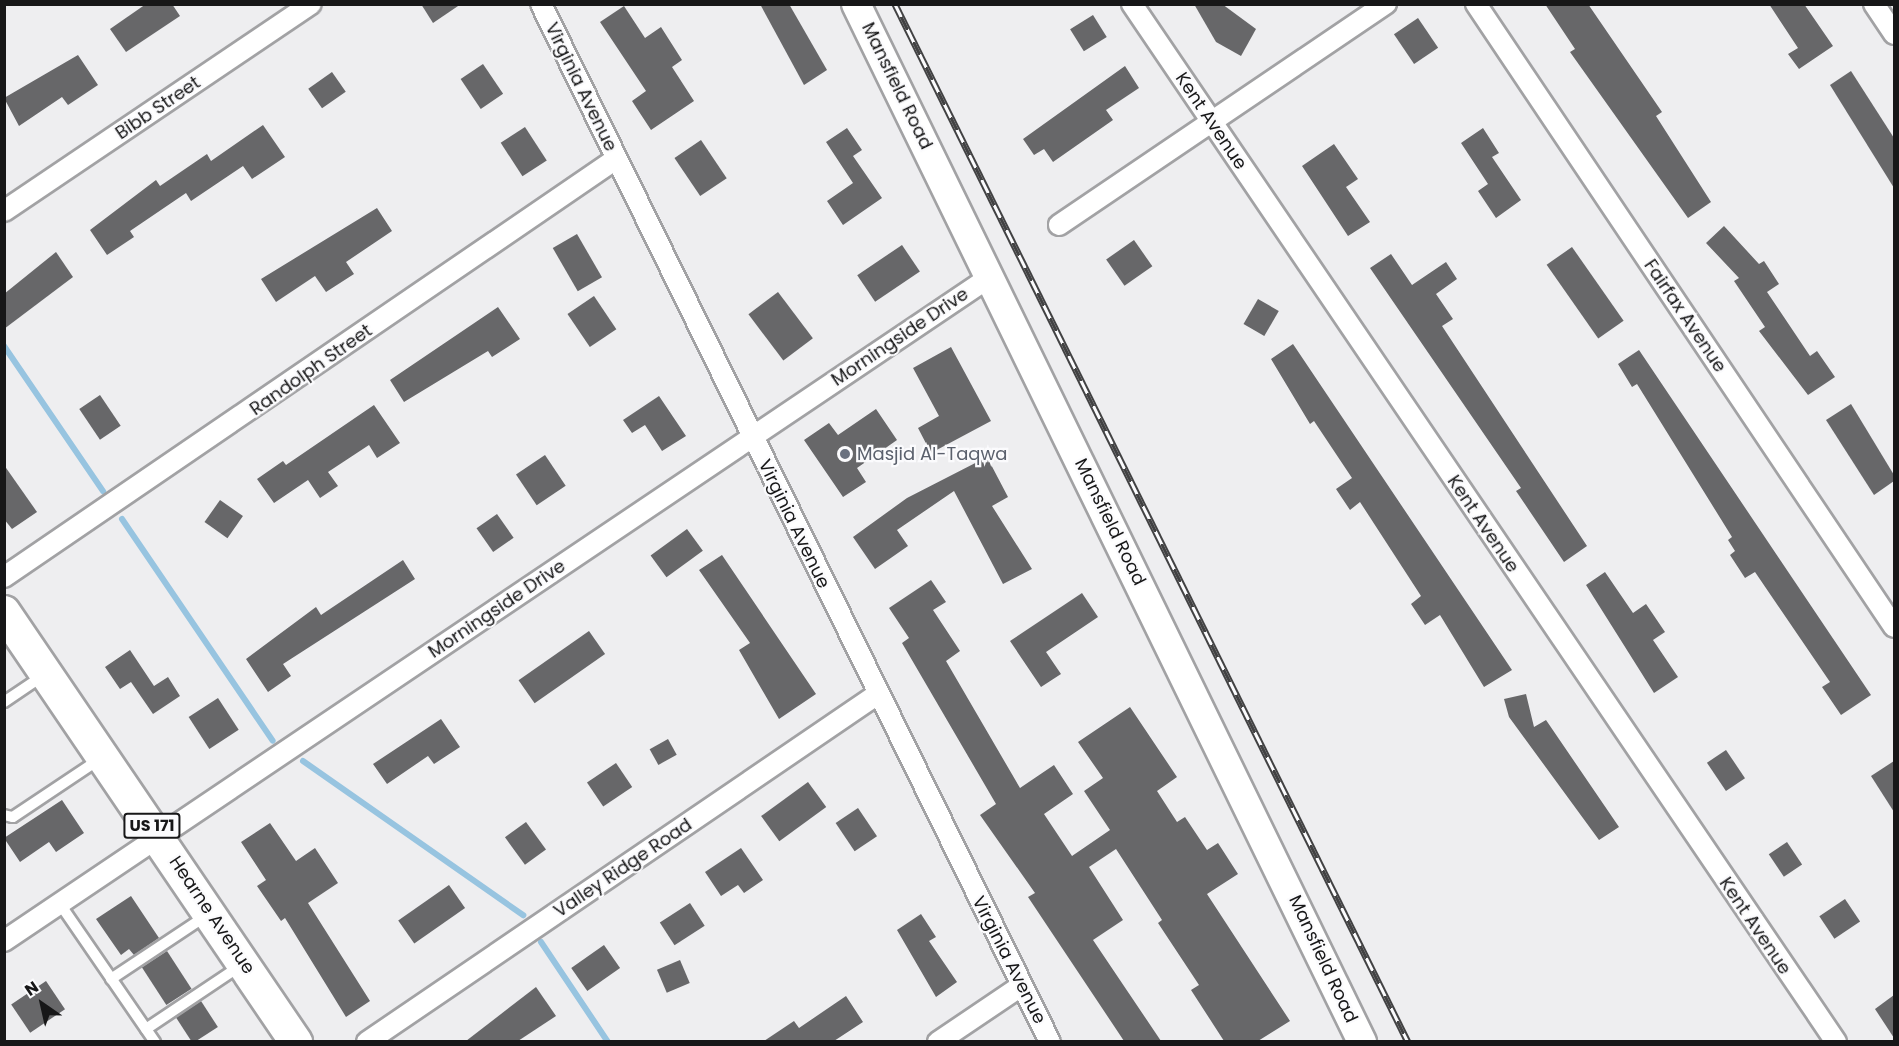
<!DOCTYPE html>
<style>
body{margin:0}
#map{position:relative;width:1899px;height:1046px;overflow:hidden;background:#eeeef0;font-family:Poppins,sans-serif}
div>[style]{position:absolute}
.stream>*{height:6px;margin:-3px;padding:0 3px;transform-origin:3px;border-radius:3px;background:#97c4e0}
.building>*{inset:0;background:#676769;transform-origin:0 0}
.roads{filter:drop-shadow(2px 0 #a2a2a4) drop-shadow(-2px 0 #a2a2a4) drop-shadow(0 2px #a2a2a4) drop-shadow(0 -2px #a2a2a4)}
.service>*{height:10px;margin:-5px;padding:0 5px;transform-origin:5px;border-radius:5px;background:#fff}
.minor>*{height:20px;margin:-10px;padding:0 10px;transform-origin:10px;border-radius:10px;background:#fff}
.secondary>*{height:28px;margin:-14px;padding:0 14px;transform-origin:14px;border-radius:14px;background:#fff}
.primary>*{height:32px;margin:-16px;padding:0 16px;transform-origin:16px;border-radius:16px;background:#fff}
.rail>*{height:7px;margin-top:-3.5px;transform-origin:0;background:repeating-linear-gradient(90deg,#fbfbfd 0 14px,#424243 0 28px);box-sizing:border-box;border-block:2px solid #424243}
.dots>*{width:16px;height:16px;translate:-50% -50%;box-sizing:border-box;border:3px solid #fbfbfd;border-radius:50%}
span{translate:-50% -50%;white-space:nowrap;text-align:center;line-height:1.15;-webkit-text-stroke:4.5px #fbfbfd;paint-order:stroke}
.shield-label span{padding:2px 4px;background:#fbfbfd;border:2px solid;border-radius:4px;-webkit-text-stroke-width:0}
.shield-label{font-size:16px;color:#171718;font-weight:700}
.street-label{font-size:18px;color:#171718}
.worship-label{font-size:18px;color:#5b616d}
.left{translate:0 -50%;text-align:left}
.frame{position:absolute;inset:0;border:6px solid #171718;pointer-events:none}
.north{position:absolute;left:12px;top:974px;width:60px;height:60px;-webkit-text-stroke:4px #fbfbfd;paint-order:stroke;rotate:326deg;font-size:16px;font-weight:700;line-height:24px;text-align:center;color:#171718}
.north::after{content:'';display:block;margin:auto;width:21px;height:27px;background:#171718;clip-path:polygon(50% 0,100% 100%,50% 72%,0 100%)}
</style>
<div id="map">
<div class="stream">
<div style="left:4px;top:346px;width:176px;rotate:55.7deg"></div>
<div style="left:122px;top:519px;width:268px;rotate:55.8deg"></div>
<div style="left:303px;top:761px;width:269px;rotate:35deg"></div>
<div style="left:541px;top:942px;width:120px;rotate:56.2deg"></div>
</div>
<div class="building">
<div style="clip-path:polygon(146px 4px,172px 4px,180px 16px,126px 52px,110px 29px)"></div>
<div style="clip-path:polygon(421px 4px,461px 4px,433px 23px)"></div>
<div style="clip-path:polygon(760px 4px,789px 4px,827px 70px,804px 85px)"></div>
<div style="clip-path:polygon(1194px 4px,1222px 4px,1256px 29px,1241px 56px,1216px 42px)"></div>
<div style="clip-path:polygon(1545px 4px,1588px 4px,1662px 112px,1656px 116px,1711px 202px,1688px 218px,1570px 52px,1575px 49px)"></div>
<div style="clip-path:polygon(1769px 4px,1804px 4px,1833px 46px,1799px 69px,1788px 54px,1798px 48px)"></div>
<div style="clip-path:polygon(624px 6px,645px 38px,661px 27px,682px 60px,672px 67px,694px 101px,651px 130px,632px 101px,646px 91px,600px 22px)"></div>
<div style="left:1093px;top:15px;width:26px;height:27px;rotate:58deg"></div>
<div style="left:1418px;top:18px;width:36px;height:29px;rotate:56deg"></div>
<div style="clip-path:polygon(78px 55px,98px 85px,68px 105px,62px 97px,19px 126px,4px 98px)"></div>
<div style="left:483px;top:64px;width:36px;height:27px;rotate:56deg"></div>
<div style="clip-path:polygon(1125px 66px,1139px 88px,1106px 110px,1113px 120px,1053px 162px,1044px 149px,1034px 155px,1023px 139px)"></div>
<div style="clip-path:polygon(1851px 71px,1894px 138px,1894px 188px,1830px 85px)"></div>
<div style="left:332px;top:72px;width:24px;height:29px;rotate:55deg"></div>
<div style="clip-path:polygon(263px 125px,285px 157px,252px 179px,243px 166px,191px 201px,186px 193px,130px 231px,134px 237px,107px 255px,90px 230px,156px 180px,160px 186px,207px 154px,211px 161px)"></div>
<div style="left:525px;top:127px;width:40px;height:29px;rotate:57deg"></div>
<div style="clip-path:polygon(847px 128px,862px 150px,853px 156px,882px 198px,843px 225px,827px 201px,853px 183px,826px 142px)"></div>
<div style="clip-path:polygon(1483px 128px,1499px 153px,1492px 157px,1521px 200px,1496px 218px,1478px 191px,1488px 184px,1461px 143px)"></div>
<div style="left:701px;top:140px;width:46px;height:32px;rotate:56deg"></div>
<div style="clip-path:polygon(1334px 144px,1358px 179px,1346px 187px,1370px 222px,1348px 236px,1302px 166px)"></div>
<div style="clip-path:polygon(377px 208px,392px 231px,346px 262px,354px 274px,326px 292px,315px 276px,276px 302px,261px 279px)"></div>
<div style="clip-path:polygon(1724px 226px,1759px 264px,1764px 261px,1779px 284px,1767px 292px,1810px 356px,1817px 351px,1835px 377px,1808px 395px,1759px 331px,1765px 327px,1734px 281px,1739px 278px,1706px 243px)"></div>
<div style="left:577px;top:234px;width:50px;height:28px;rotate:60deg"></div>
<div style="left:1134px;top:240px;width:32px;height:34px;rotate:55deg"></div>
<div style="left:902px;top:245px;width:32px;height:54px;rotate:56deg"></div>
<div style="left:1572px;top:247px;width:90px;height:31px;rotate:55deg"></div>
<div style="clip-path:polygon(56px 252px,73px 277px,4px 329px,4px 294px)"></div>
<div style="clip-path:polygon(1391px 254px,1412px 285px,1446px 262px,1457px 279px,1436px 294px,1453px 319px,1442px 326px,1587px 546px,1564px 562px,1516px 491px,1521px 488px,1370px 268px)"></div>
<div style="left:778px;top:292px;width:58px;height:37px;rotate:53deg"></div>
<div style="left:594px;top:296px;width:40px;height:32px;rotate:56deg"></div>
<div style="left:1258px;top:299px;width:24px;height:29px;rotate:30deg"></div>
<div style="clip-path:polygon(498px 307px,520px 339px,492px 357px,488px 351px,404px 402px,390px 380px)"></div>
<div style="clip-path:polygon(1293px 344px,1512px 670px,1484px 687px,1440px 615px,1425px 625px,1411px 604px,1421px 596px,1360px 502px,1350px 510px,1336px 489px,1352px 478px,1314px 421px,1310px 424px,1271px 359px)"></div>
<div style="clip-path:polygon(951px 347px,991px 421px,931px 453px,918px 428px,939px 416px,913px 368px)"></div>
<div style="clip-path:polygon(1639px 350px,1871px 695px,1841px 715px,1822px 687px,1830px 682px,1755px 572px,1745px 578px,1730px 555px,1735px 551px,1728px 540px,1732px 537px,1637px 384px,1632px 387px,1618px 364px)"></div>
<div style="left:100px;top:395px;width:37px;height:25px;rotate:56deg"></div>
<div style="clip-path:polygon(659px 396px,686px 436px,662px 451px,645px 425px,632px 433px,623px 420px)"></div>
<div style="clip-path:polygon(1851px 404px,1894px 475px,1894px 481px,1874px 495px,1826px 420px)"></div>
<div style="clip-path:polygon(374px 405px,400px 443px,377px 458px,369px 445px,328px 472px,338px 486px,320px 498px,308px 480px,274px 503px,257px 479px,283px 461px,286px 465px)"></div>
<div style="clip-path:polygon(876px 409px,897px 440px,857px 468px,866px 482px,843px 497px,804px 440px,829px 423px,838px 435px)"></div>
<div style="left:545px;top:455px;width:37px;height:35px;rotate:56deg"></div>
<div style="clip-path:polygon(987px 457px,1008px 497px,992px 506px,1032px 569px,1003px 584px,954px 491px,897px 530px,908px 546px,875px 569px,853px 537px,907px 498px)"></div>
<div style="clip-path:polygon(4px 465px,37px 512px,12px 529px,4px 519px)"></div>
<div style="left:220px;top:500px;width:28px;height:27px;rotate:35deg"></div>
<div style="left:497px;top:514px;width:29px;height:25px;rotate:55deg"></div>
<div style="left:687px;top:529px;width:27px;height:45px;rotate:54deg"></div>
<div style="clip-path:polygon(722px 555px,816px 694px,779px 719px,739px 650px,750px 643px,699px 570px)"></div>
<div style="clip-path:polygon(403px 560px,415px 579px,283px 664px,291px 676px,268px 692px,246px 659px,316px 607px,321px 615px)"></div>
<div style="clip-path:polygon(1605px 572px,1633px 613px,1646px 604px,1665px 632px,1653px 640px,1678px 677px,1654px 693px,1586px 585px)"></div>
<div style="clip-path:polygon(931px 580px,946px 602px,933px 610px,960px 651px,946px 661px,1020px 788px,1054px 765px,1073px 794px,1044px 814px,1072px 856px,1110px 830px,1084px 791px,1103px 778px,1078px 742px,1130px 707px,1177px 777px,1157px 791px,1177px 822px,1185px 817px,1207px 850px,1218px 843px,1238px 874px,1207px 894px,1290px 1021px,1258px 1041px,1224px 1041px,1191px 990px,1199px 985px,1158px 923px,1162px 920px,1116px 849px,1089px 867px,1123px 920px,1093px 940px,1161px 1041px,1124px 1041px,1028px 897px,1035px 893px,980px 815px,996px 804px,902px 643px,909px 638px,889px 608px)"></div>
<div style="clip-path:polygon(1082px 593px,1098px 617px,1046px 652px,1061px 674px,1041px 687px,1010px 641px)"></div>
<div style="left:589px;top:631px;width:28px;height:86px;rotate:55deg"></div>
<div style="clip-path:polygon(130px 650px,154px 686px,168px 677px,180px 696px,153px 714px,131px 682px,120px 689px,105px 667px)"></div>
<div style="clip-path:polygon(1526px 694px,1534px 727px,1546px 720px,1619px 827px,1599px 840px,1509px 717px,1504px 699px)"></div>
<div style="left:218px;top:698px;width:38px;height:35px;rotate:57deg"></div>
<div style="clip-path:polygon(441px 719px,460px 747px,434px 764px,428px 756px,387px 784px,373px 764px)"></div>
<div style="left:668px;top:739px;width:18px;height:21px;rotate:61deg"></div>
<div style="left:1726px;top:750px;width:34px;height:23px;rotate:56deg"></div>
<div style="clip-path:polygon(1894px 761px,1894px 812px,1871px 776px)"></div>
<div style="left:616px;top:763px;width:29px;height:35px;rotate:56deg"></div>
<div style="left:808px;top:782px;width:31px;height:58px;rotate:54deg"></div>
<div style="clip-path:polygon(62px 800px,84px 833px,56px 852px,49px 842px,20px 862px,4px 838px)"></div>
<div style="left:858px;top:808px;width:34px;height:27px;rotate:56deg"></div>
<div style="left:526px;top:822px;width:34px;height:26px;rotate:54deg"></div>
<div style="clip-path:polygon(270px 823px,296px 861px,315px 848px,338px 883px,308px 903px,370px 1001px,346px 1017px,285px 918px,281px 921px,257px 886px,266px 880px,241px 842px)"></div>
<div style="left:1787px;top:842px;width:27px;height:22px;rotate:56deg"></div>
<div style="clip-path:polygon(741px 848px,763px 880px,744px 893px,738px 885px,721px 896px,705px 872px)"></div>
<div style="left:449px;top:885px;width:28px;height:62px;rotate:55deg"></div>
<div style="clip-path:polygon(131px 896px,159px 938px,134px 955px,129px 949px,121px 955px,96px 919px)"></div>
<div style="left:1845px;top:899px;width:27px;height:31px;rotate:56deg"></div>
<div style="left:690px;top:903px;width:27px;height:36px;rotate:57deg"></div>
<div style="clip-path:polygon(921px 914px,936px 937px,929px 941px,957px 982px,936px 997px,897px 930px)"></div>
<div style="left:604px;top:945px;width:28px;height:40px;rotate:55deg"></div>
<div style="left:167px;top:951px;width:45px;height:30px;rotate:57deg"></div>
<div style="left:680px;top:960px;width:25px;height:25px;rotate:67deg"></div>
<div style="left:46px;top:981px;width:34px;height:42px;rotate:56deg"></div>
<div style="clip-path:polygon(536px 987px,556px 1016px,518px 1041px,466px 1041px)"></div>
<div style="clip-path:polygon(1894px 995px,1894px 1038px,1875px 1009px)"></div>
<div style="clip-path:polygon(846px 996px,863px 1022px,834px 1041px,764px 1041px,794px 1021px,799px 1028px)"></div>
<div style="left:201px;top:1001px;width:31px;height:30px;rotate:57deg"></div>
</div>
<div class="roads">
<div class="service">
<div style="left:4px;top:702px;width:48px;rotate:-34deg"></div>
<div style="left:4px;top:815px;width:9px;rotate:13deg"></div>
<div style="left:13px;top:817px;width:106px;rotate:-33.8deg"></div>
<div style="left:60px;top:904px;width:168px;rotate:55.5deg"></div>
<div style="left:111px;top:979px;width:114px;rotate:-33.6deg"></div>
<div style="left:146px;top:1029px;width:113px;rotate:-33.8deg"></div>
</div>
<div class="minor">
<div style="left:541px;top:4px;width:1156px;rotate:63.88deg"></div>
<div style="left:1132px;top:4px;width:1254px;rotate:55.85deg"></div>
<div style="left:1476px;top:4px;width:750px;rotate:56.14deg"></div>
<div style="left:1874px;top:4px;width:36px;rotate:56deg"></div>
<div style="left:4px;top:211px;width:370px;rotate:-34deg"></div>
<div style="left:1059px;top:225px;width:395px;rotate:-34.1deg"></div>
<div style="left:4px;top:577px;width:741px;rotate:-34.33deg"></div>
<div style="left:4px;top:941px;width:1189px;rotate:-33.96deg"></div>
<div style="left:367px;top:1042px;width:618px;rotate:-34.26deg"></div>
<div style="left:938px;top:1042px;width:100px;rotate:-34deg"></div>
</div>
<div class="secondary">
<div style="left:856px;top:4px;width:1155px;rotate:64.01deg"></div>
</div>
<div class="primary">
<div style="left:4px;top:612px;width:520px;rotate:55.82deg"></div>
</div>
</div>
<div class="rail">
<div style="left:895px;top:4px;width:1158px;rotate:63.7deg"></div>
</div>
<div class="dots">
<div style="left:845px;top:454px;background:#6b7280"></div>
</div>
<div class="shield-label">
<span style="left:152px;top:826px">US 171</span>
</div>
<div class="street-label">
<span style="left:897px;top:86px;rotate:64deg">Mansfield Road</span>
<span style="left:581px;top:87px;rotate:64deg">Virginia Avenue</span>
<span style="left:158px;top:108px;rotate:-34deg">Bibb Street</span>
<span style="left:1211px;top:121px;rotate:56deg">Kent Avenue</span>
<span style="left:1685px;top:316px;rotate:56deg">Fairfax Avenue</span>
<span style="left:900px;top:337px;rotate:-34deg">Morningside Drive</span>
<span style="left:311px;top:370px;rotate:-35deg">Randolph Street</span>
<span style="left:1110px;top:522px;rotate:64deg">Mansfield Road</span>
<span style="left:794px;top:524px;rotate:64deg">Virginia Avenue</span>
<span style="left:1483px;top:524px;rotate:56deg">Kent Avenue</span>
<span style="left:497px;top:609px;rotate:-34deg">Morningside Drive</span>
<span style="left:623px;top:868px;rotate:-34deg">Valley Ridge Road</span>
<span style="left:212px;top:915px;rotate:56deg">Hearne Avenue</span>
<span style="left:1755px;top:926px;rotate:56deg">Kent Avenue</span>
<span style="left:1323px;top:959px;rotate:65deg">Mansfield Road</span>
<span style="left:1009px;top:960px;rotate:63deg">Virginia Avenue</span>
</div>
<div class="worship-label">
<span class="left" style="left:857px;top:454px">Masjid Al-Taqwa</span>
</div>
<div class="frame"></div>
<div class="north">N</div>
</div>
